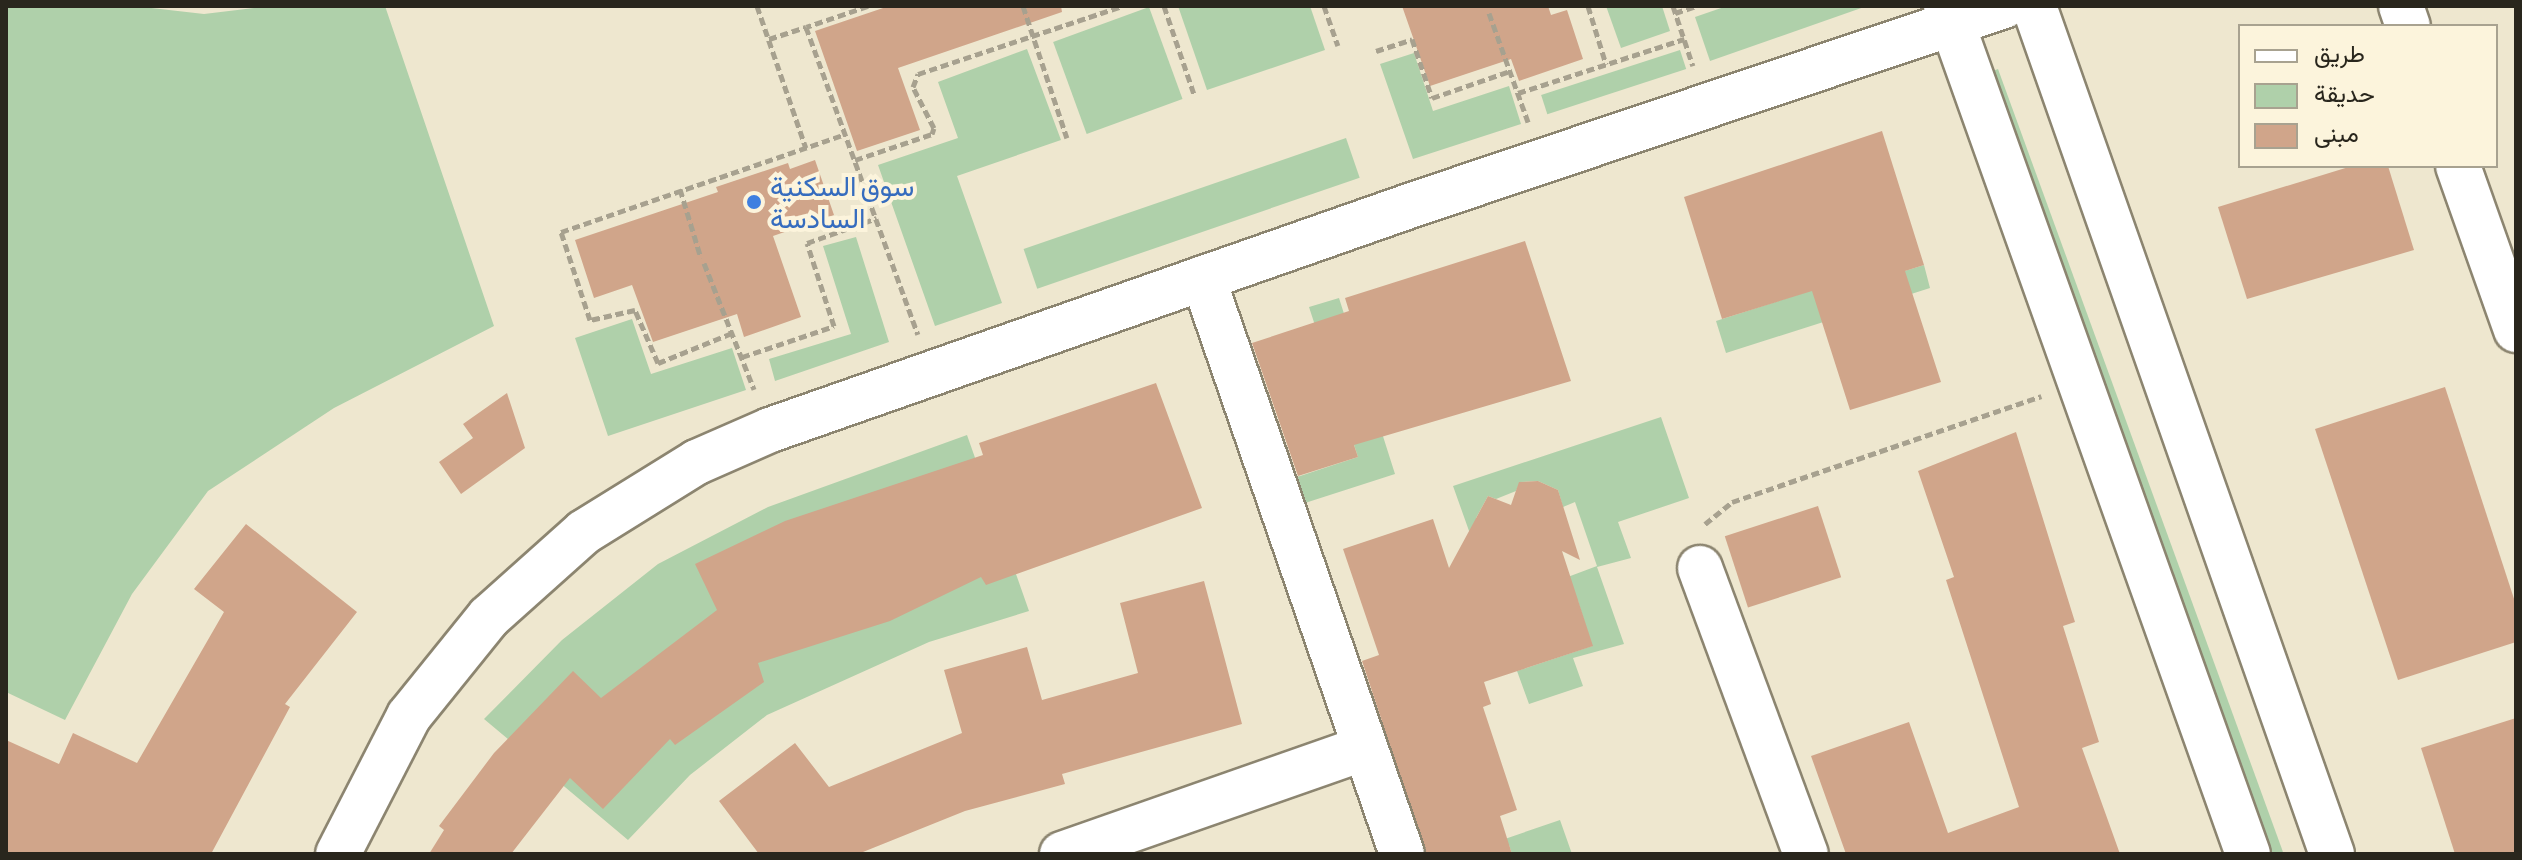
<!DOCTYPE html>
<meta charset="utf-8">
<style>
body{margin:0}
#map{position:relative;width:2522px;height:860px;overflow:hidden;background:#eee7cf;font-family:"Asap Condensed",Vazirmatn,sans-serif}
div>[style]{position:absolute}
.green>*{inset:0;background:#afd0aa;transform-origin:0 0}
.building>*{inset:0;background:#d0a58a;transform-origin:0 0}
.path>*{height:5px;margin-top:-2.5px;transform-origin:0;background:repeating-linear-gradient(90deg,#a7a18f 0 8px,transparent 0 12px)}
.roads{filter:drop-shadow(2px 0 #8c8570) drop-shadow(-2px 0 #8c8570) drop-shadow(0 2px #8c8570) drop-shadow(0 -2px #8c8570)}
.minor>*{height:44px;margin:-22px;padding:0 22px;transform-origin:22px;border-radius:22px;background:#fff}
.tertiary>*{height:44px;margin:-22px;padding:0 22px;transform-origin:22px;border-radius:22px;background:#fff}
.dots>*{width:22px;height:22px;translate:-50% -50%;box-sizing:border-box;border:4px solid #fcf4dc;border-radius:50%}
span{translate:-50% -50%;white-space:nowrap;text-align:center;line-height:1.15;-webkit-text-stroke:8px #fcf4dc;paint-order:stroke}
.shop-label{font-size:28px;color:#366cbe}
.left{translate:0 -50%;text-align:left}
.frame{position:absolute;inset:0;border:8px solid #29261d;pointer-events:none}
.legend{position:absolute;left:2238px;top:24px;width:260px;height:144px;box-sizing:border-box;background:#fcf4dc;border:2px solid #a8a290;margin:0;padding:10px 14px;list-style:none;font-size:24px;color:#29261d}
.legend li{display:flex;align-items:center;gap:16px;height:40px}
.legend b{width:40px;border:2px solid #a8a290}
</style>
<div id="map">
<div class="green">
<div style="clip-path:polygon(6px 6px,134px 6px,204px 14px,271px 6px,385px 6px,494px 326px,334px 408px,208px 491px,132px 594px,65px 720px,6px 692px)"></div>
<div style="clip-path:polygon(1178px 6px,1310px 6px,1325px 50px,1207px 90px)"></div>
<div style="clip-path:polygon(1606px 6px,1662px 6px,1670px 31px,1621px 48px)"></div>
<div style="clip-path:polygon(1727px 6px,1867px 6px,1710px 61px,1695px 17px)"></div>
<div style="left:1149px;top:7px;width:98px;height:102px;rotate:70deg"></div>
<div style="clip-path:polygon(1027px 49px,1061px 140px,957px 176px,1002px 303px,935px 326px,878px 165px,958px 138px,938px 82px)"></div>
<div style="left:1680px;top:50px;width:20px;height:146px;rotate:72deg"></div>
<div style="clip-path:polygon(1414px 53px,1433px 111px,1509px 86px,1521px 124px,1413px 159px,1380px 64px)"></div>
<div style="left:1998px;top:69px;width:833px;height:24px;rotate:70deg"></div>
<div style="left:1346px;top:138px;width:42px;height:341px;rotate:71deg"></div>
<div style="clip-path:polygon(856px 237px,889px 342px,775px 381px,769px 359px,851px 334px,823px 246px)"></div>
<div style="clip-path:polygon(1924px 265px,1930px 288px,1726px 353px,1716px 321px,1828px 285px,1840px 291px)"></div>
<div style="clip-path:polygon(1339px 298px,1395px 474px,1305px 503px,1297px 477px,1358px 457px,1309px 307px)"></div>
<div style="clip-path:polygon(632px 319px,651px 374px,732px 348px,746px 390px,608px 436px,575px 338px)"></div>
<div style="clip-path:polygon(evenodd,1661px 417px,1689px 498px,1618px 522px,1631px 558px,1597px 567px,1624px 644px,1573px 658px,1583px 686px,1529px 704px,1517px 671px,1592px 646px,1578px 601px,1494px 601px,1453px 486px,1661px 417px,1538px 481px,1558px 490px,1563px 507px,1575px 502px,1597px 566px,1565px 578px,1486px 548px,1476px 518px,1488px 496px,1496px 499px,1516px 491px,1520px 482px,1538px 481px)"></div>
<div style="clip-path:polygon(967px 435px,1029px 611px,929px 642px,767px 715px,690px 775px,628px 840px,484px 719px,562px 640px,658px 564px,768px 507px)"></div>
<div style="clip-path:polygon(1560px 820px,1572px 854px,1512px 854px,1509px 845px,1461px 854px)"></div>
</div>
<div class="building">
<div style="clip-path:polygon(889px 6px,1061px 6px,1062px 12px,898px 68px,920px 130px,857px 151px,815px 31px)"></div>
<div style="clip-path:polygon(1402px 6px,1548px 6px,1551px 15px,1567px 10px,1583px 59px,1519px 81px,1511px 59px,1430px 86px)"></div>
<div style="clip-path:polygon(1882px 131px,1924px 265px,1905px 271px,1941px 382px,1850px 410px,1812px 291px,1722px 319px,1684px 197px)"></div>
<div style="clip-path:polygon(815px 160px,834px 215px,773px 236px,801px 317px,744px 337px,737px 314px,653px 342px,632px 285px,594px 298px,575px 240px,718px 192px,716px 187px,788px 163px,790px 169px)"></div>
<div style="clip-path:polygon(2352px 166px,2388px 166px,2414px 250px,2247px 299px,2218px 207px)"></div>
<div style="clip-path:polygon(1525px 241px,1571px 381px,1354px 445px,1358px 457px,1298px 476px,1252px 343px,1349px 311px,1345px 298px)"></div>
<div style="clip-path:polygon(1156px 383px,1202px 508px,986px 585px,981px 577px,890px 621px,758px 663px,764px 682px,675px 745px,670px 739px,603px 809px,570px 778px,511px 854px,429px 854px,444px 830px,439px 826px,494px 753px,573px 671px,601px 698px,717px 610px,695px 564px,785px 521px,983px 455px,979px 443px)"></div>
<div style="clip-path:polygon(2445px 387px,2516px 605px,2516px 642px,2398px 680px,2315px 429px)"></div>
<div style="clip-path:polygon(507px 393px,525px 448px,461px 494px,439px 462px,473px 438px,463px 424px)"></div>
<div style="clip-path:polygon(2016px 432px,2075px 622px,2063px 626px,2099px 742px,2082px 748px,2120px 854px,1846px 854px,1811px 756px,1909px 722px,1948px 833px,2019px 807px,1946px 580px,1954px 577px,1918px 471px)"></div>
<div style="clip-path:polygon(1538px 481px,1558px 490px,1580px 560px,1562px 551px,1593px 646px,1484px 682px,1491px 704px,1483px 707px,1517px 810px,1500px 816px,1512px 854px,1426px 854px,1362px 661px,1379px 655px,1343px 549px,1433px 519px,1449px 568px,1488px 496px,1511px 505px,1519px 482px)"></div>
<div style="left:1818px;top:506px;width:75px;height:98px;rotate:72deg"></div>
<div style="clip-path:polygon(246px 524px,357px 612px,285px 704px,290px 707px,211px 854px,6px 854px,6px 740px,59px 764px,73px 733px,137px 763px,224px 612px,194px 589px)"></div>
<div style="clip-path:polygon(1204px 581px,1242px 724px,1062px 774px,1065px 784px,965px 811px,858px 854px,759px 854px,719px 801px,795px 743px,829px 787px,962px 733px,944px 670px,1027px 647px,1042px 700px,1138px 673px,1120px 603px)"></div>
<div style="clip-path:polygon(2516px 718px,2516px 854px,2455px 854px,2421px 748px)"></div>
</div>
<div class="path">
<div style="left:757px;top:6px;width:150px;rotate:71deg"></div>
<div style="left:868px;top:6px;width:65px;rotate:161.3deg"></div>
<div style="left:806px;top:27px;width:327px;rotate:70deg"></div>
<div style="left:1023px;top:6px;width:139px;rotate:71.6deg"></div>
<div style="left:1164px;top:6px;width:93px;rotate:71.2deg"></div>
<div style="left:1324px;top:6px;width:42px;rotate:70.7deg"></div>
<div style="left:1588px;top:6px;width:61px;rotate:72.8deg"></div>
<div style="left:1673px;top:6px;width:63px;rotate:71.6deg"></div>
<div style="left:1489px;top:13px;width:116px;rotate:70.3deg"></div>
<div style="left:1675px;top:13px;width:22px;rotate:-18deg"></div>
<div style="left:769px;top:39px;width:39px;rotate:-18deg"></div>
<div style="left:1376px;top:51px;width:38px;rotate:-18deg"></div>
<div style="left:1412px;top:39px;width:62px;rotate:71.3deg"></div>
<div style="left:1432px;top:98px;width:83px;rotate:-19.1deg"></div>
<div style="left:1518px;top:93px;width:175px;rotate:-18deg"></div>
<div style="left:855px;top:160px;width:81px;rotate:-18.7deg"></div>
<div style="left:932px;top:134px;width:6px;rotate:-72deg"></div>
<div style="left:934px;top:128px;width:46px;rotate:-117.1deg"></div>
<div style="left:913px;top:87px;width:14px;rotate:-69deg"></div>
<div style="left:918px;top:74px;width:215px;rotate:-18.4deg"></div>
<div style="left:680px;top:189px;width:72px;rotate:73.1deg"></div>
<div style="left:704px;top:263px;width:136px;rotate:68.4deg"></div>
<div style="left:732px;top:333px;width:80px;rotate:157.9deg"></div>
<div style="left:658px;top:363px;width:58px;rotate:-113.5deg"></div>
<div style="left:635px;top:310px;width:46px;rotate:167.5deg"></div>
<div style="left:590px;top:320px;width:93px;rotate:-108.2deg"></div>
<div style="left:561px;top:232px;width:301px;rotate:-19deg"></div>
<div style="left:742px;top:357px;width:97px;rotate:-18.6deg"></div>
<div style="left:834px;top:326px;width:87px;rotate:-108deg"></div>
<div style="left:807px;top:243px;width:74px;rotate:-19.7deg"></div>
<div style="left:1705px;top:524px;width:35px;rotate:-39deg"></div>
<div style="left:1732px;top:502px;width:327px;rotate:-18.9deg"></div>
</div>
<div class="roads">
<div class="minor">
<div style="left:1203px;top:278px;width:609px;rotate:70.94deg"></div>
<div style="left:1700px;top:568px;width:305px;rotate:69.7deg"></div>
<div style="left:338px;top:854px;width:155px;rotate:-62.8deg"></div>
<div style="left:409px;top:716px;width:127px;rotate:-51.1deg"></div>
<div style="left:489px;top:617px;width:127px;rotate:-41.8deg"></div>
<div style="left:584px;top:532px;width:133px;rotate:-31.8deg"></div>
<div style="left:697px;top:462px;width:80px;rotate:-23.7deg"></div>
<div style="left:770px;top:430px;width:680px;rotate:-19.31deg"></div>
<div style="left:1412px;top:205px;width:625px;rotate:-18.58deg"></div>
<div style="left:1062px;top:854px;width:321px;rotate:-19.3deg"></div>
</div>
<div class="tertiary">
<div style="left:1946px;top:6px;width:900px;rotate:70.4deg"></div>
<div style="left:2034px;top:6px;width:899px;rotate:70.64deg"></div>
<div style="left:2401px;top:6px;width:21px;rotate:71deg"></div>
<div style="left:2458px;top:166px;width:174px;rotate:70.5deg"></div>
</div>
</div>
<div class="dots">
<div style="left:754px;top:202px;background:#3f7fe0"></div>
</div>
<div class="shop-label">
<span class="left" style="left:770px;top:202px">سوق السكنية<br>السادسة</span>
</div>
<div class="frame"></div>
<ul class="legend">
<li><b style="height:10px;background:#fff"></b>طريق</li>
<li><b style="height:22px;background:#afd0aa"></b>حديقة</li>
<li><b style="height:22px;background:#d0a58a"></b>مبنى</li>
</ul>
</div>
